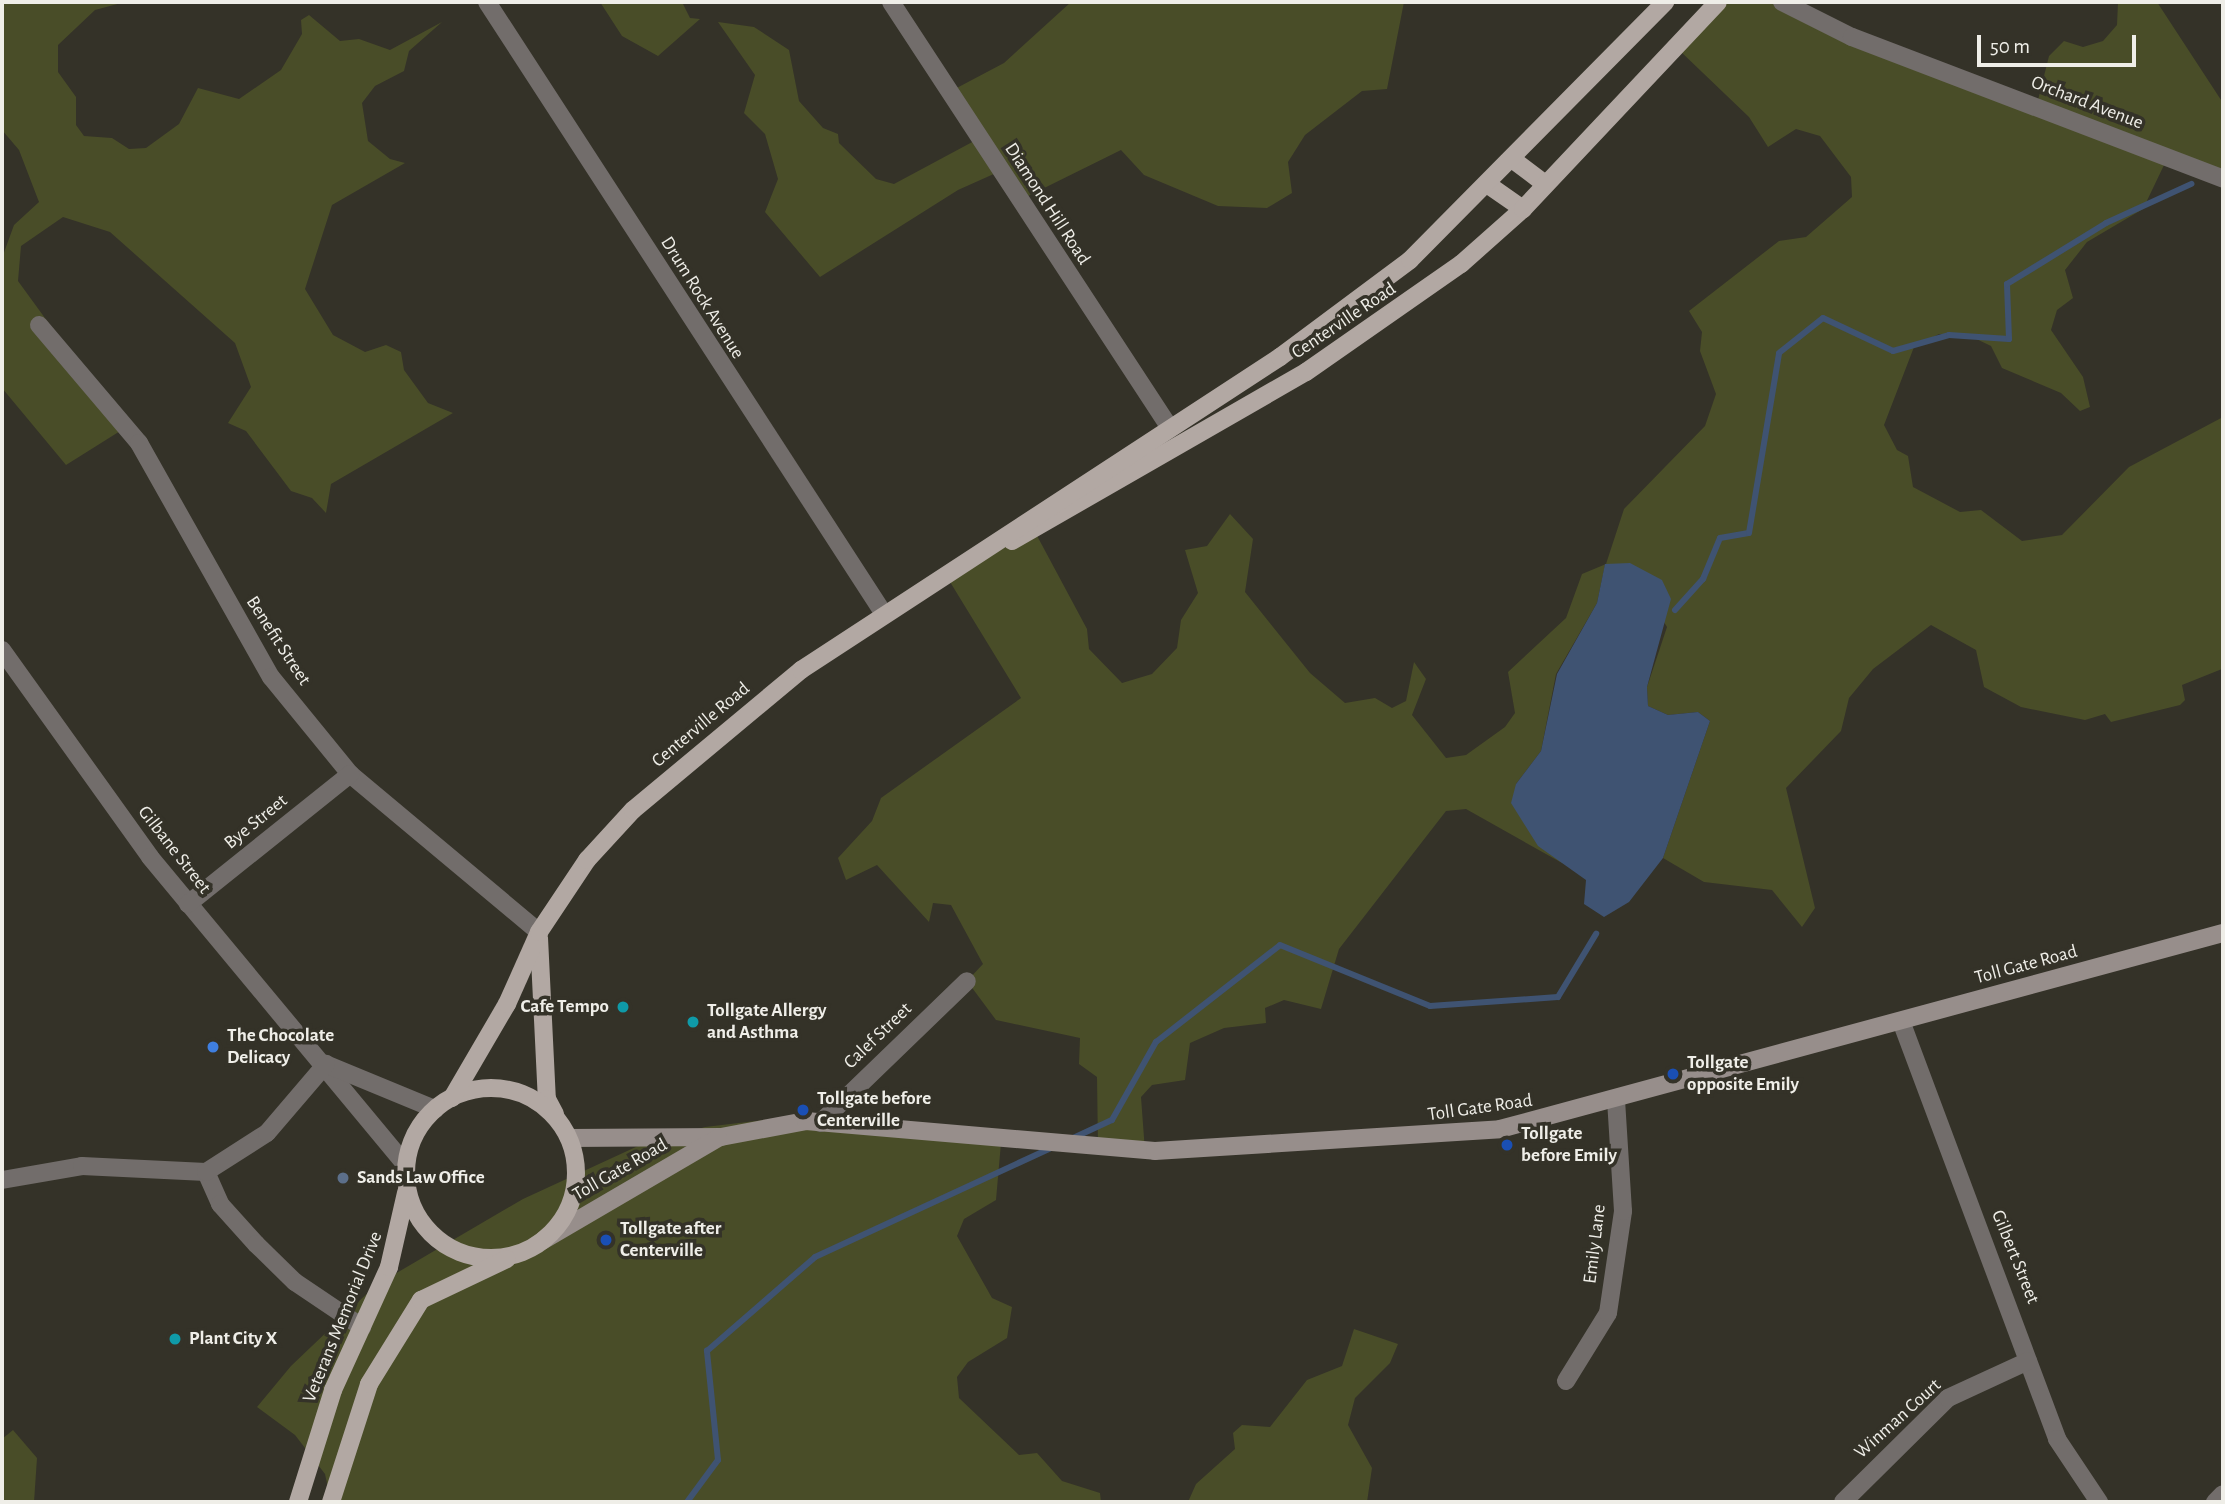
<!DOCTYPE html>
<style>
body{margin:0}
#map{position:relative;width:2225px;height:1504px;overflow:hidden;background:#343228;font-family:"Alegreya Sans",sans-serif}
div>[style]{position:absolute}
.green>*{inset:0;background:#494d28}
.water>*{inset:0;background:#3f5372}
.stream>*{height:6px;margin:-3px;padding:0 3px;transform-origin:3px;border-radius:3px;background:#3f5372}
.minor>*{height:18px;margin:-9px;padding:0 9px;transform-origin:9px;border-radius:9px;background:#726d6b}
.tertiary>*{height:18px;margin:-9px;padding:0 9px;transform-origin:9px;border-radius:9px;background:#726d6b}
.secondary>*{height:18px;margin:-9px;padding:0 9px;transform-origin:9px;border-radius:9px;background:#978e8b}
.primary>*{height:18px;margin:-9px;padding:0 9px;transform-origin:9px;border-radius:9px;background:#b2a8a3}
.primary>.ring{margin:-9px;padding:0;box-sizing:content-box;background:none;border:18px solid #b2a8a3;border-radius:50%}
.dots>*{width:19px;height:19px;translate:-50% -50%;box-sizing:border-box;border:4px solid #343228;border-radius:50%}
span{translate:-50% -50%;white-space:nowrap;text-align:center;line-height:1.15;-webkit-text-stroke:7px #343228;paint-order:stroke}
.street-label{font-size:19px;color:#efeee8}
.poi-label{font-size:19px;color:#efeee8;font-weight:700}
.right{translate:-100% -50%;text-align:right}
.left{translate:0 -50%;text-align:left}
.frame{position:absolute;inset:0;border:4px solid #efeee8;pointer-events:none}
.scale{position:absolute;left:1977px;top:35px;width:159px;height:32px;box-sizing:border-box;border:4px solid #efeee8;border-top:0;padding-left:9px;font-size:21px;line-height:24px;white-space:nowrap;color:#efeee8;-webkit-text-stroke:5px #343228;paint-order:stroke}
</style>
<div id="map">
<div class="green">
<div style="clip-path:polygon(2px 2px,125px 2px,95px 10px,58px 45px,58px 72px,76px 97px,76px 125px,84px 136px,112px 138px,129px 149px,146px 148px,179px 124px,198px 88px,239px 99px,281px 70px,302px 34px,301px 20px,309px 15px,340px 41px,359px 39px,390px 50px,442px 22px,409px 51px,404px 71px,375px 86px,362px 103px,368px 141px,390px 159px,405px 163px,332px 205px,305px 289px,333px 335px,365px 352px,386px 345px,401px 352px,404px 370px,428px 403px,453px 413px,331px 484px,326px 513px,312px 498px,291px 491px,246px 431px,228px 423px,251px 387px,235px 343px,110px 232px,63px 217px,21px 246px,18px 281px,125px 428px,66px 465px,2px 388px,2px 258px,14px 225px,39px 202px,19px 150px,2px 130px)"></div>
<div style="clip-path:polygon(600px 2px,682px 2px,690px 18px,700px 19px,658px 56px,622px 36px)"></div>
<div style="clip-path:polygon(1071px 2px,1404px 2px,1387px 89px,1362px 91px,1305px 135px,1288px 162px,1292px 193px,1267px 208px,1218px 206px,1144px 175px,1121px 150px,1020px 200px,996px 173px,958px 190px,820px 277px,765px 212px,778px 179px,765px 134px,744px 113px,755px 75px,718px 22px,754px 27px,789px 50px,799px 101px,823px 128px,838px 134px,839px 143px,876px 179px,894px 184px,976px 140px,951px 91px,1004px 63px)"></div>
<div style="clip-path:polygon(1723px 2px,1779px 2px,2037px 104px,2049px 56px,2064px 41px,2083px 47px,2103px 41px,2117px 25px,2118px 2px,2157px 2px,2223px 103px,2223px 181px,2165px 163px,2143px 209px,2087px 242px,2065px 270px,2073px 298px,2057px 310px,2051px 330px,2083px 377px,2090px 407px,2080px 411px,2061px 393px,2002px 368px,1991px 346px,1970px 336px,1939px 334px,1914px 347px,1884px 425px,1897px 450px,1908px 456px,1913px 487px,1960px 512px,1981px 510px,2022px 541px,2062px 535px,2129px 467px,2223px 417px,2222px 669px,2182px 685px,2185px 700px,2180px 705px,2111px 722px,2105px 714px,2085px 720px,2021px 707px,1984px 687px,1976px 650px,1931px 625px,1873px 669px,1849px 698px,1841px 731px,1786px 788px,1815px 908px,1802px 927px,1772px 890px,1704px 882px,1663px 858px,1710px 721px,1698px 712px,1668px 715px,1648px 706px,1647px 687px,1667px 627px,1629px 566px,1605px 565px,1597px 603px,1556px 674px,1541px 751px,1516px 784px,1562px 863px,1466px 809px,1446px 811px,1339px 949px,1321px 1009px,1284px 1000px,1265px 1008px,1266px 1023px,1224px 1028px,1190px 1043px,1185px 1080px,1152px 1085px,1141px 1097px,1145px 1151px,1098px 1148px,1097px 1077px,1079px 1064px,1080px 1038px,996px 1020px,967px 981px,983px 964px,951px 905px,933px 903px,929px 922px,877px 865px,846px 880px,838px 858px,872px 821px,881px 798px,1021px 698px,947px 577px,1035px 532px,1087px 629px,1089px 649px,1122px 683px,1152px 674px,1177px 648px,1181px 620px,1198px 593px,1185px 550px,1207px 546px,1230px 514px,1253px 539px,1245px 592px,1310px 673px,1345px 703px,1375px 698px,1392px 708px,1406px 701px,1414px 662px,1426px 679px,1412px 715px,1446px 758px,1466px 755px,1505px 727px,1515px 713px,1508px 672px,1566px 618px,1582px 574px,1606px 564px,1624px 509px,1705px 426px,1716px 394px,1700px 351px,1702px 332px,1689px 311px,1779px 241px,1806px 237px,1852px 197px,1851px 177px,1820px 136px,1796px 129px,1768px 147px,1749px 117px,1679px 50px)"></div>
<div style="clip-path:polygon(781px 1118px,1001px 1143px,996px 1200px,964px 1219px,957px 1236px,992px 1298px,1012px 1307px,1007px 1338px,968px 1362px,957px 1377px,959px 1398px,1019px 1455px,1037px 1453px,1062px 1481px,1100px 1493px,1101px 1502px,331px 1502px,325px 1474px,295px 1435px,257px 1407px,291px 1366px,376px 1285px,523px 1199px,638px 1146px,705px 1127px)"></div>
<div style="clip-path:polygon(1354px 1329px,1398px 1344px,1390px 1363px,1355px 1398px,1348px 1425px,1372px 1468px,1367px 1502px,1188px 1502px,1196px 1484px,1235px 1449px,1233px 1433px,1242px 1425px,1270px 1427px,1307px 1380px,1342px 1366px)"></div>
<div style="clip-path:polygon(13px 1430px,37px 1458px,34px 1502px,2px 1502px,2px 1439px)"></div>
</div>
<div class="water">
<div style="clip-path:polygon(1630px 563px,1662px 580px,1671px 599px,1647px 687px,1648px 706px,1668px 715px,1698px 712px,1710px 721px,1663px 858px,1629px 902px,1604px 917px,1584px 904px,1586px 880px,1538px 846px,1511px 803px,1516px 784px,1541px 751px,1557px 674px,1597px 603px,1605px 564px)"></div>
</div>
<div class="stream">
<div style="left:1675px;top:610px;width:42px;rotate:-47.9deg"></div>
<div style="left:1703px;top:579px;width:44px;rotate:-67.5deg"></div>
<div style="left:1720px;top:538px;width:29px;rotate:-10deg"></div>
<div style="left:1749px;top:533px;width:182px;rotate:-80.5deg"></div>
<div style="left:1779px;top:353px;width:56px;rotate:-38.5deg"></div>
<div style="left:1823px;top:318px;width:77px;rotate:25.2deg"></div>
<div style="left:1893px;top:351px;width:58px;rotate:-15.9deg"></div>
<div style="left:1949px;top:335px;width:60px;rotate:3.8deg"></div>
<div style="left:2009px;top:339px;width:55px;rotate:-92.1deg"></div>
<div style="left:2007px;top:284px;width:116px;rotate:-31.6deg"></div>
<div style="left:2106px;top:223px;width:94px;rotate:-24.6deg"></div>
<div style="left:1071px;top:1139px;width:45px;rotate:-24.9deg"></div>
<div style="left:1112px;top:1120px;width:90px;rotate:-60.6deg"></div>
<div style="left:1156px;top:1042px;width:157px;rotate:-38deg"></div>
<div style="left:1280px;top:945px;width:162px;rotate:22.1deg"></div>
<div style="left:1430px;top:1006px;width:128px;rotate:-4deg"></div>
<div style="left:1558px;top:997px;width:74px;rotate:-58.9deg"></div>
<div style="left:687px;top:1502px;width:52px;rotate:-53.6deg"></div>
<div style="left:718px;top:1460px;width:110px;rotate:-95.8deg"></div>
<div style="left:707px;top:1351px;width:143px;rotate:-41deg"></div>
<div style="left:815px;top:1257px;width:260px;rotate:-24.8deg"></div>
</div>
<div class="minor">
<div style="left:487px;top:2px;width:729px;rotate:57.03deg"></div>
<div style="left:1782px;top:2px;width:78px;rotate:26.6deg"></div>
<div style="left:1852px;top:37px;width:397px;rotate:20.9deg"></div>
<div style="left:39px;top:325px;width:155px;rotate:49.7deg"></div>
<div style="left:139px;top:443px;width:269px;rotate:60.6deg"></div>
<div style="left:271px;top:677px;width:125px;rotate:50.8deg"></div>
<div style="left:350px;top:774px;width:246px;rotate:39.9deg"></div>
<div style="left:2px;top:650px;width:254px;rotate:54.4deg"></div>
<div style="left:150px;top:857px;width:400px;rotate:50.3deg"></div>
<div style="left:188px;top:904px;width:208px;rotate:-38.7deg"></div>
<div style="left:1901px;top:1021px;width:446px;rotate:69.5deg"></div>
<div style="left:2057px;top:1439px;width:76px;rotate:56.3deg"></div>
<div style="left:328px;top:1065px;width:116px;rotate:22.4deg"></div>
<div style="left:820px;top:1123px;width:204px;rotate:-44deg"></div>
<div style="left:206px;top:1172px;width:35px;rotate:66deg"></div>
<div style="left:220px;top:1204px;width:54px;rotate:48deg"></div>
<div style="left:256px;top:1244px;width:54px;rotate:44.3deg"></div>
<div style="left:295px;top:1282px;width:81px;rotate:33.9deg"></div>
<div style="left:2px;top:1180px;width:81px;rotate:-9.9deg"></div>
<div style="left:82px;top:1166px;width:124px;rotate:2.8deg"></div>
<div style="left:206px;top:1172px;width:72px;rotate:-32.6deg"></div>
<div style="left:267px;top:1133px;width:91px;rotate:-49.5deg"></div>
<div style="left:1566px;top:1381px;width:80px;rotate:-58.3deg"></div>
<div style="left:1608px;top:1313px;width:103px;rotate:-81.6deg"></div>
<div style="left:1623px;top:1211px;width:110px;rotate:-93.6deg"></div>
<div style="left:1843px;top:1502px;width:148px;rotate:-44.7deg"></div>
<div style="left:1948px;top:1398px;width:88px;rotate:-24.8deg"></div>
<div style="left:2215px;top:1502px;width:11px;rotate:-45deg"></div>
</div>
<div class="tertiary">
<div style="left:891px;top:2px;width:509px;rotate:56.78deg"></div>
</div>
<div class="secondary">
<div style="left:569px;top:1138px;width:152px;rotate:-0.4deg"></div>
<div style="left:721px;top:1137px;width:86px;rotate:-10.7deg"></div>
<div style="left:806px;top:1121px;width:350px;rotate:4.9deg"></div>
<div style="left:1155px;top:1151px;width:346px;rotate:-3.6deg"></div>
<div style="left:1500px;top:1129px;width:749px;rotate:-15.17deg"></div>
<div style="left:542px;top:1241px;width:204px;rotate:-30.3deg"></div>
</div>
<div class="primary">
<div style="left:1512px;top:159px;width:41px;rotate:37.1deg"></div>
<div style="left:1487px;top:184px;width:44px;rotate:34.8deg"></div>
<div style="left:1012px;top:541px;width:339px;rotate:-29.9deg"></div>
<div style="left:1306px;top:372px;width:189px;rotate:-34.9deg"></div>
<div style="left:1461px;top:264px;width:83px;rotate:-41.6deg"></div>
<div style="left:1523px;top:209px;width:284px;rotate:-46.7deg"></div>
<div style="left:539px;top:938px;width:161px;rotate:87.2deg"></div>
<div style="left:547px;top:1099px;width:17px;rotate:62deg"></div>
<div class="ring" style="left:406px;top:1088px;width:152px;height:152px"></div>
<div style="left:452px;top:1098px;width:109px;rotate:-59.7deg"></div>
<div style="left:507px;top:1004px;width:79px;rotate:-66deg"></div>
<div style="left:539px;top:932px;width:87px;rotate:-56.3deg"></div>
<div style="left:587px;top:860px;width:68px;rotate:-47.4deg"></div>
<div style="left:633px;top:810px;width:219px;rotate:-39.8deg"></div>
<div style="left:801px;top:670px;width:572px;rotate:-33.16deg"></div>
<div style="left:1280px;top:357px;width:162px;rotate:-36.7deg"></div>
<div style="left:1410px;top:260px;width:363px;rotate:-45.3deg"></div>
<div style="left:298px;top:1502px;width:117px;rotate:-72.6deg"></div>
<div style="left:333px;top:1390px;width:135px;rotate:-65.5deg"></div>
<div style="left:389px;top:1267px;width:76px;rotate:-77.1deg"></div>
<div style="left:331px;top:1502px;width:124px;rotate:-72.1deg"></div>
<div style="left:369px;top:1384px;width:99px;rotate:-58.2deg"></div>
<div style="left:421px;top:1300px;width:95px;rotate:-25.5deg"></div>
</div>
<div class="dots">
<div style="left:623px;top:1007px;background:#0f9aa8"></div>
<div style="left:693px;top:1022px;background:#0f9aa8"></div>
<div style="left:213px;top:1047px;background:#3f7fe0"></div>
<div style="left:1673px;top:1074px;background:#1a4fb4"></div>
<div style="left:803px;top:1110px;background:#1a4fb4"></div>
<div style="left:1507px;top:1145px;background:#1a4fb4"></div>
<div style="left:343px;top:1178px;background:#5c6f8a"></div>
<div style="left:606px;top:1240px;background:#1a4fb4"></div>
<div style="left:175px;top:1339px;background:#0f9aa8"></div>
</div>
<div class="street-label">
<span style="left:2087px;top:103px;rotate:21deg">Orchard Avenue</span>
<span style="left:1047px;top:204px;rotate:57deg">Diamond Hill Road</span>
<span style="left:702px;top:298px;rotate:58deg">Drum Rock Avenue</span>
<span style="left:1344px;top:321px;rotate:-34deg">Centerville Road</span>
<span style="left:278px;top:641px;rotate:57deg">Benefit Street</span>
<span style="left:701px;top:725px;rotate:-40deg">Centerville Road</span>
<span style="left:256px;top:822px;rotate:-39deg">Bye Street</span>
<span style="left:174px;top:850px;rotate:52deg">Gilbane Street</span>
<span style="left:2026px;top:965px;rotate:-15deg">Toll Gate Road</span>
<span style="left:878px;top:1036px;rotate:-44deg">Calef Street</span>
<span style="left:1480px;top:1108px;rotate:-8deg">Toll Gate Road</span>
<span style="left:620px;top:1170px;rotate:-30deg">Toll Gate Road</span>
<span style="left:1595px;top:1244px;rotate:-83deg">Emily Lane</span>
<span style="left:2015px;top:1257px;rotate:68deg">Gilbert Street</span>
<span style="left:343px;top:1317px;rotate:-68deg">Veterans Memorial Drive</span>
<span style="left:1898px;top:1419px;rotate:-42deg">Winman Court</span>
</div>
<div class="poi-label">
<span class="right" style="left:609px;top:1007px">Cafe Tempo</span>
<span class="left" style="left:707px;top:1022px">Tollgate Allergy<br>and Asthma</span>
<span class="left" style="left:227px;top:1047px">The Chocolate<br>Delicacy</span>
<span class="left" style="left:1687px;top:1074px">Tollgate<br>opposite Emily</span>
<span class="left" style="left:817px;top:1110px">Tollgate before<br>Centerville</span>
<span class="left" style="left:1521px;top:1145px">Tollgate<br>before Emily</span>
<span class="left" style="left:357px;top:1178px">Sands Law Office</span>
<span class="left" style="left:620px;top:1240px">Tollgate after<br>Centerville</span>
<span class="left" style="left:189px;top:1339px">Plant City X</span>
</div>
<div class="frame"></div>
<div class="scale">50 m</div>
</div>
